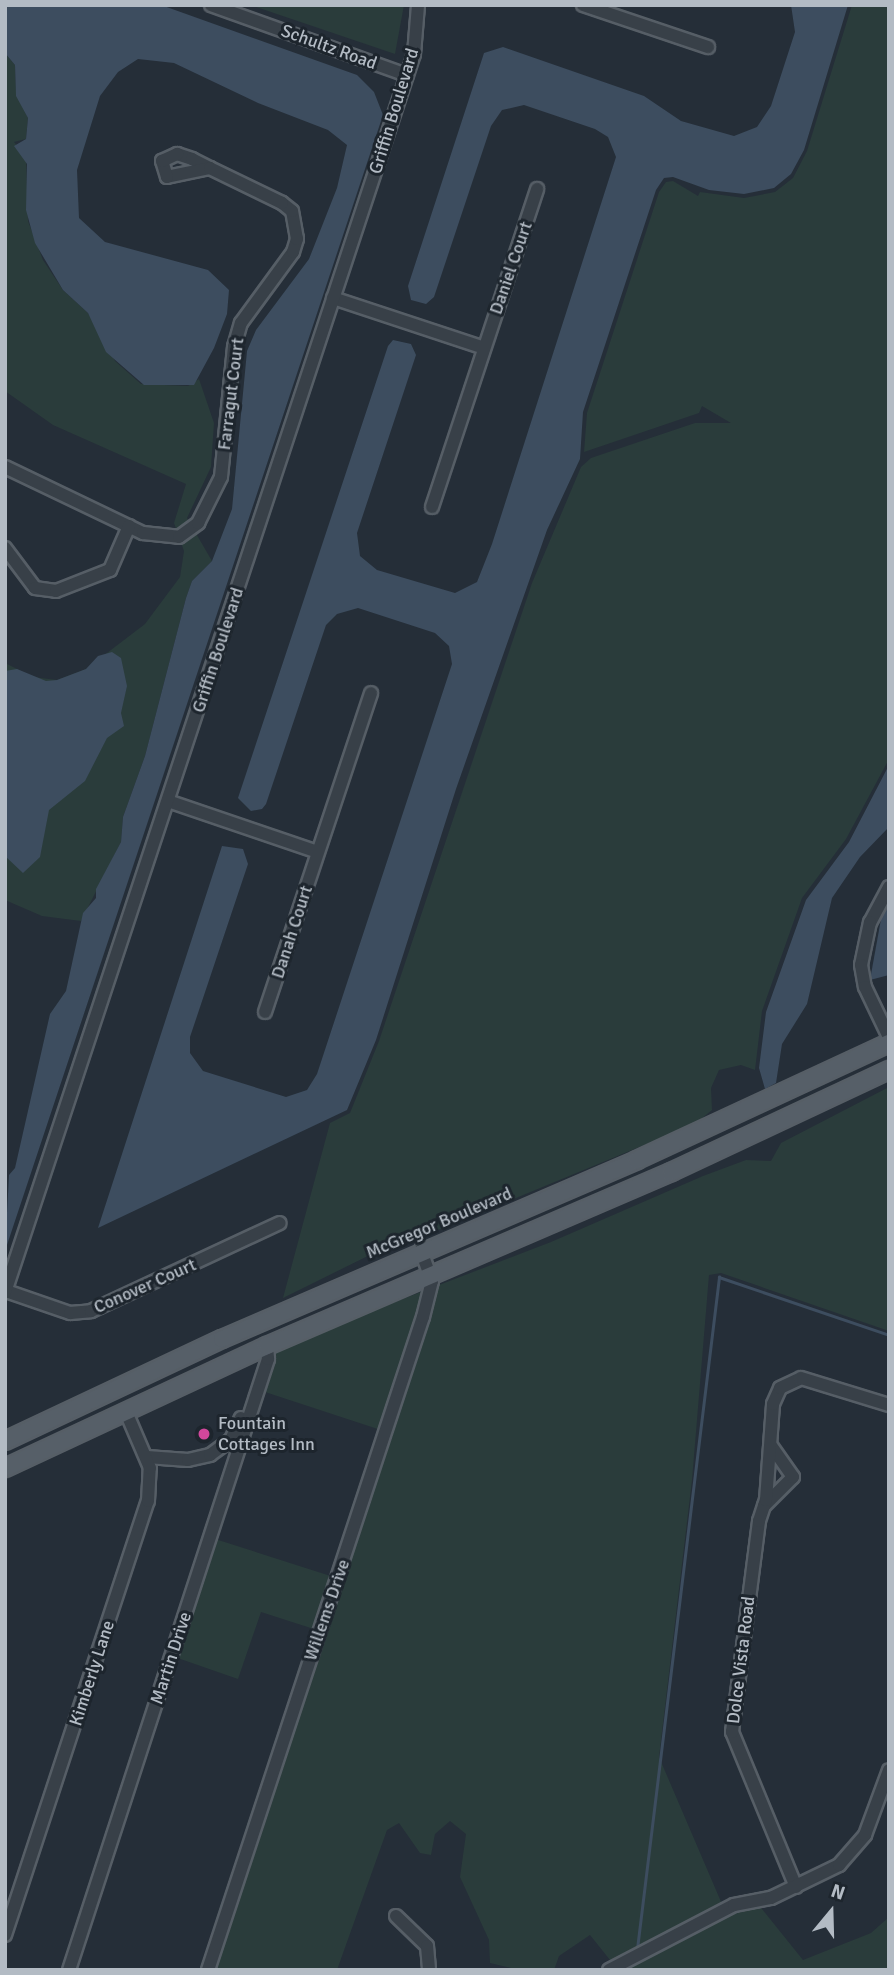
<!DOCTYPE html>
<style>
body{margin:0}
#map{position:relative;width:894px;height:1975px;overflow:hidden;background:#252e38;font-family:Signika,sans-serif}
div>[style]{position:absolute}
.green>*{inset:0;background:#2a3c3b}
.water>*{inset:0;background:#3d4d5f}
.stream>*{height:2.5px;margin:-1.25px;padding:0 1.25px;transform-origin:1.25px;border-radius:1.25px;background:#3d4d5f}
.roads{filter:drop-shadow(2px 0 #565e66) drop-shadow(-2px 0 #565e66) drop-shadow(0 2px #565e66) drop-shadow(0 -2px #565e66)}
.minor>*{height:12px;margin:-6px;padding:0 6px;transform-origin:6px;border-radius:6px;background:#384048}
.major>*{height:16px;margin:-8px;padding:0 8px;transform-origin:8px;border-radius:8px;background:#565f68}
.dots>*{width:19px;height:19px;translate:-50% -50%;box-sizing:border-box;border:4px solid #1d252d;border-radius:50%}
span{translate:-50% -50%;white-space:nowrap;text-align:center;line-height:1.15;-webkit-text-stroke:6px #1d252d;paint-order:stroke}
.street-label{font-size:18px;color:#b3bbc4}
.poi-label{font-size:18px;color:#b3bbc4}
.left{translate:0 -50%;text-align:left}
.frame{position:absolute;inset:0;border:7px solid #b3bbc4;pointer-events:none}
.north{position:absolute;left:796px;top:1877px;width:70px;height:70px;-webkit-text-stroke:5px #1d252d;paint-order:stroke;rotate:19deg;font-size:19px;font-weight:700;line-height:28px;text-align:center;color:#b3bbc4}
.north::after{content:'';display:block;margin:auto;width:24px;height:32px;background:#b3bbc4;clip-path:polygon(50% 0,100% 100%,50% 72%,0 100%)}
</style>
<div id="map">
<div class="green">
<div style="clip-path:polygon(250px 5px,404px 5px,395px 54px)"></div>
<div style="clip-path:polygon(852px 5px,889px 5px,889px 759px,846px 839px,802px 898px,762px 1011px,755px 1070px,741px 1065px,719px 1070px,711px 1088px,712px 1110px,695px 1124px,397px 1247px,384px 1248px,283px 1298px,330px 1123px,350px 1113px,379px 1041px,532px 583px,581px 467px,591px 458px,695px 423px,731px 423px,702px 406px,699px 413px,584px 452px,587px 413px,659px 192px,666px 182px,673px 181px,698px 196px,700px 192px,744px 198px,775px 192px,793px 178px,807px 151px)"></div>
<div style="clip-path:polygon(5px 53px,15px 65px,16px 91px,28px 118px,26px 139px,14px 142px,26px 156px,28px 221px,43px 260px,63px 290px,88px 313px,115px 361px,141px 384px,188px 386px,199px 379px,214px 423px,211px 467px,187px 518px,212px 561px,192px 581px,186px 598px,145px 756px,123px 817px,121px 842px,81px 921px,42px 916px,5px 900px,5px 663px,33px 677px,57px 680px,86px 669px,145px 624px,180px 577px,184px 551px,174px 523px,186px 484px,53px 425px,5px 391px)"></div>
<div style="clip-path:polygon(889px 1087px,889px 1331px,721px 1273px,709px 1275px,692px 1480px,659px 1757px,725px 1911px,758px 1904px,803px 1960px,871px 1933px,889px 1917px,889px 1970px,618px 1970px,590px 1935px,559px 1956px,554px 1970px,519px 1970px,490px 1963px,489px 1940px,460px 1877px,466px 1834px,450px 1821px,435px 1834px,431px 1855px,420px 1853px,399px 1823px,387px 1830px,337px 1970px,215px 1970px,320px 1631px,261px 1612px,238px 1679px,169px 1655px,212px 1538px,340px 1579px,393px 1434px,262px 1391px,270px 1350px,551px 1242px,703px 1176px,746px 1160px,771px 1161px,781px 1143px)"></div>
</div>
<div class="water">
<div style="clip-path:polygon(5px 5px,161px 5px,357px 75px,374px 92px,383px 115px,5px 1251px,9px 1175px,15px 1168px,50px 1014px,66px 991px,83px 913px,96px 898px,96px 889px,121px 842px,123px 817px,145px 756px,186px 598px,192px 581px,212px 561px,232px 509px,247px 351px,256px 330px,309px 259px,337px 188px,347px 145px,328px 130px,258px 103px,174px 63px,138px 59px,118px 72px,100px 96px,77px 170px,79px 218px,105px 242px,208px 270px,229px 290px,227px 314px,214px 348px,194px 385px,144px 385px,106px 352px,88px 313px,63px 290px,35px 243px,26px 210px,27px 164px,14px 146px,26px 139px,28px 118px,16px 96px,15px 65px,5px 53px)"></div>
<div style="clip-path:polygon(791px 5px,848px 5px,804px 150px,791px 174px,774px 188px,744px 194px,709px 190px,673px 177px,664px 178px,656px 190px,583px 412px,580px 459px,547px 530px,456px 789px,376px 1040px,347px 1110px,98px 1228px,222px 846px,243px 849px,248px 864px,190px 1037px,190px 1053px,203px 1071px,286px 1097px,307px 1090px,317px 1074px,452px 664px,449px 646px,435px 633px,358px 608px,337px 614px,326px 625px,266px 804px,262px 809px,251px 811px,238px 798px,388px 346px,393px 340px,411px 344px,416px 355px,357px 533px,360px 556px,377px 570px,455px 593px,477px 582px,492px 544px,616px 157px,608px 137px,595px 129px,524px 105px,502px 110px,491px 126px,434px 297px,426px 304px,411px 300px,408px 286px,484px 53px,503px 47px,644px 96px,681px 121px,734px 136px,757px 127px,771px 106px,795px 32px)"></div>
<div style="clip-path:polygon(112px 652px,121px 658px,127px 686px,121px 713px,124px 726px,107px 738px,85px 781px,49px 810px,40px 857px,23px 873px,5px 856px,5px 671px,17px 669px,46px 681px,57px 680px,86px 669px,98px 656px)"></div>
<div style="clip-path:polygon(889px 765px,889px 827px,860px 857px,832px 898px,807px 1004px,782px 1044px,776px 1083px,765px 1089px,759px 1068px,766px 1012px,806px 900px,849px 842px)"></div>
<div style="clip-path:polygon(883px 908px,889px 911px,889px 975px,870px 980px)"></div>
</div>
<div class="stream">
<div style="left:637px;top:1949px;width:677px;rotate:-83.04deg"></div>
<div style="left:719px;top:1277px;width:180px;rotate:18.8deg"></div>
</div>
<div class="roads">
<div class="minor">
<div style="left:211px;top:5px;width:208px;rotate:19.7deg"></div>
<div style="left:583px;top:5px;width:132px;rotate:18.6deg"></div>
<div style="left:177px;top:154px;width:16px;rotate:18deg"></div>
<div style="left:192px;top:159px;width:20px;rotate:27deg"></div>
<div style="left:210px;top:168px;width:44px;rotate:168.2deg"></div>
<div style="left:167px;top:177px;width:17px;rotate:-107deg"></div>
<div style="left:162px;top:161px;width:17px;rotate:-25deg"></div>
<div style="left:333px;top:298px;width:159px;rotate:18.3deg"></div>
<div style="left:5px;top:467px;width:153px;rotate:25.6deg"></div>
<div style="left:143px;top:533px;width:36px;rotate:6deg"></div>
<div style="left:179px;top:537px;width:24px;rotate:-36deg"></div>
<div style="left:198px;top:523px;width:51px;rotate:-63.4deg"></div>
<div style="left:221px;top:477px;width:131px;rotate:-84.3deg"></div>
<div style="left:234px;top:347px;width:25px;rotate:-74deg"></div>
<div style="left:241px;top:323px;width:88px;rotate:-53.8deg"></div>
<div style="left:293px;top:252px;width:14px;rotate:-73deg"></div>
<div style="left:297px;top:239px;width:28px;rotate:-100deg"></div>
<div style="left:292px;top:211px;width:13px;rotate:-141deg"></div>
<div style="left:282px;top:203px;width:80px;rotate:-154.1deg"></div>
<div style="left:432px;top:507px;width:335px;rotate:-71.7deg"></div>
<div style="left:5px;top:548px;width:50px;rotate:53.1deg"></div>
<div style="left:35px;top:588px;width:21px;rotate:8deg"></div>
<div style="left:56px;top:591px;width:58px;rotate:-21.3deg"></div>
<div style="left:110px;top:570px;width:48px;rotate:-66.6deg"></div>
<div style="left:168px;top:801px;width:158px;rotate:18.8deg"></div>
<div style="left:889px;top:887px;width:40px;rotate:118deg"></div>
<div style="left:870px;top:922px;width:44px;rotate:101.8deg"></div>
<div style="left:861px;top:965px;width:22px;rotate:80deg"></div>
<div style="left:865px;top:987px;width:55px;rotate:64.4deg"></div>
<div style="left:265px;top:1012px;width:336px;rotate:-71.6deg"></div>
<div style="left:6px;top:1291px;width:68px;rotate:19deg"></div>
<div style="left:70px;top:1313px;width:21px;rotate:-5deg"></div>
<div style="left:91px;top:1311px;width:208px;rotate:-25deg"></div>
<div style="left:5px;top:1292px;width:1304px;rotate:-71.72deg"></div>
<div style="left:414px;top:54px;width:49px;rotate:-85.3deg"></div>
<div style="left:147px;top:1457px;width:41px;rotate:4.2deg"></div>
<div style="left:188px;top:1460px;width:23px;rotate:-13deg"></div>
<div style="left:210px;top:1455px;width:26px;rotate:-36deg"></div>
<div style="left:231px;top:1440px;width:24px;rotate:-66deg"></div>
<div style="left:764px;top:1506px;width:41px;rotate:-45deg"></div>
<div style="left:793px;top:1477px;width:38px;rotate:-125deg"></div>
<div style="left:796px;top:1887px;width:168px;rotate:-112.4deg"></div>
<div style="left:732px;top:1732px;width:213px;rotate:-82.7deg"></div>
<div style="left:759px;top:1521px;width:22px;rotate:-72deg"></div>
<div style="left:766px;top:1500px;width:96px;rotate:-85.8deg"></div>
<div style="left:773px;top:1404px;width:17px;rotate:-66deg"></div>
<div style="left:780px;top:1388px;width:23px;rotate:-25deg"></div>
<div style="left:801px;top:1378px;width:92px;rotate:17.1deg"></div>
<div style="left:396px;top:1916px;width:43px;rotate:44.1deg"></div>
<div style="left:427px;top:1946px;width:24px;rotate:85deg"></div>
<div style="left:5px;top:1935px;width:457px;rotate:-71.8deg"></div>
<div style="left:148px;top:1501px;width:33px;rotate:-87deg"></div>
<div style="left:150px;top:1468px;width:61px;rotate:-113.2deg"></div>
<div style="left:69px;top:1970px;width:643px;rotate:-71.96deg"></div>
<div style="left:268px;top:1359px;width:13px;rotate:-94deg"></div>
<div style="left:208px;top:1970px;width:687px;rotate:-71.78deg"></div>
<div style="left:423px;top:1317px;width:37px;rotate:-76deg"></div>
<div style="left:432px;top:1281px;width:33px;rotate:-110deg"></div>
<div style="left:609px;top:1970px;width:141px;rotate:-27.5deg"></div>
<div style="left:734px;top:1905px;width:38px;rotate:-11deg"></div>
<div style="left:771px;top:1898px;width:76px;rotate:-25.9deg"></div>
<div style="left:839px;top:1865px;width:40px;rotate:-49deg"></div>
<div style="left:865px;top:1835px;width:69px;rotate:-69.7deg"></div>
</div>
<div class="major">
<div style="left:5px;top:1441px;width:240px;rotate:-25.2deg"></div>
<div style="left:222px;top:1339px;width:452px;rotate:-23.3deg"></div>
<div style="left:637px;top:1160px;width:278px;rotate:-24.9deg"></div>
<div style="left:5px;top:1468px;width:289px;rotate:-25deg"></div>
<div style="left:267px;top:1346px;width:440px;rotate:-23.3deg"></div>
<div style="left:671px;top:1172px;width:241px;rotate:-25.1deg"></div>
</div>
</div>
<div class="dots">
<div style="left:204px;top:1434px;background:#d1479c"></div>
</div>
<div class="street-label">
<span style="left:329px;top:47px;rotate:20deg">Schultz Road</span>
<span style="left:394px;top:111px;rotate:-73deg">Griffin Boulevard</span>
<span style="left:511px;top:268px;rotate:-71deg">Daniel Court</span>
<span style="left:231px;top:394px;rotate:-83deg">Farragut Court</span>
<span style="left:218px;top:650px;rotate:-72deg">Griffin Boulevard</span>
<span style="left:292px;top:932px;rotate:-72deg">Danah Court</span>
<span style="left:439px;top:1223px;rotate:-23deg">McGregor Boulevard</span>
<span style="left:145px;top:1286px;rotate:-24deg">Conover Court</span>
<span style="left:327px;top:1610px;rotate:-71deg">Willems Drive</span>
<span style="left:171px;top:1658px;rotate:-72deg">Martin Drive</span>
<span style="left:741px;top:1660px;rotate:-83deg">Dolce Vista Road</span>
<span style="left:92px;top:1673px;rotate:-72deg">Kimberly Lane</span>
</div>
<div class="poi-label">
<span class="left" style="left:218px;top:1434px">Fountain<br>Cottages Inn</span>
</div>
<div class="frame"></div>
<div class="north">N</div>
</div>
